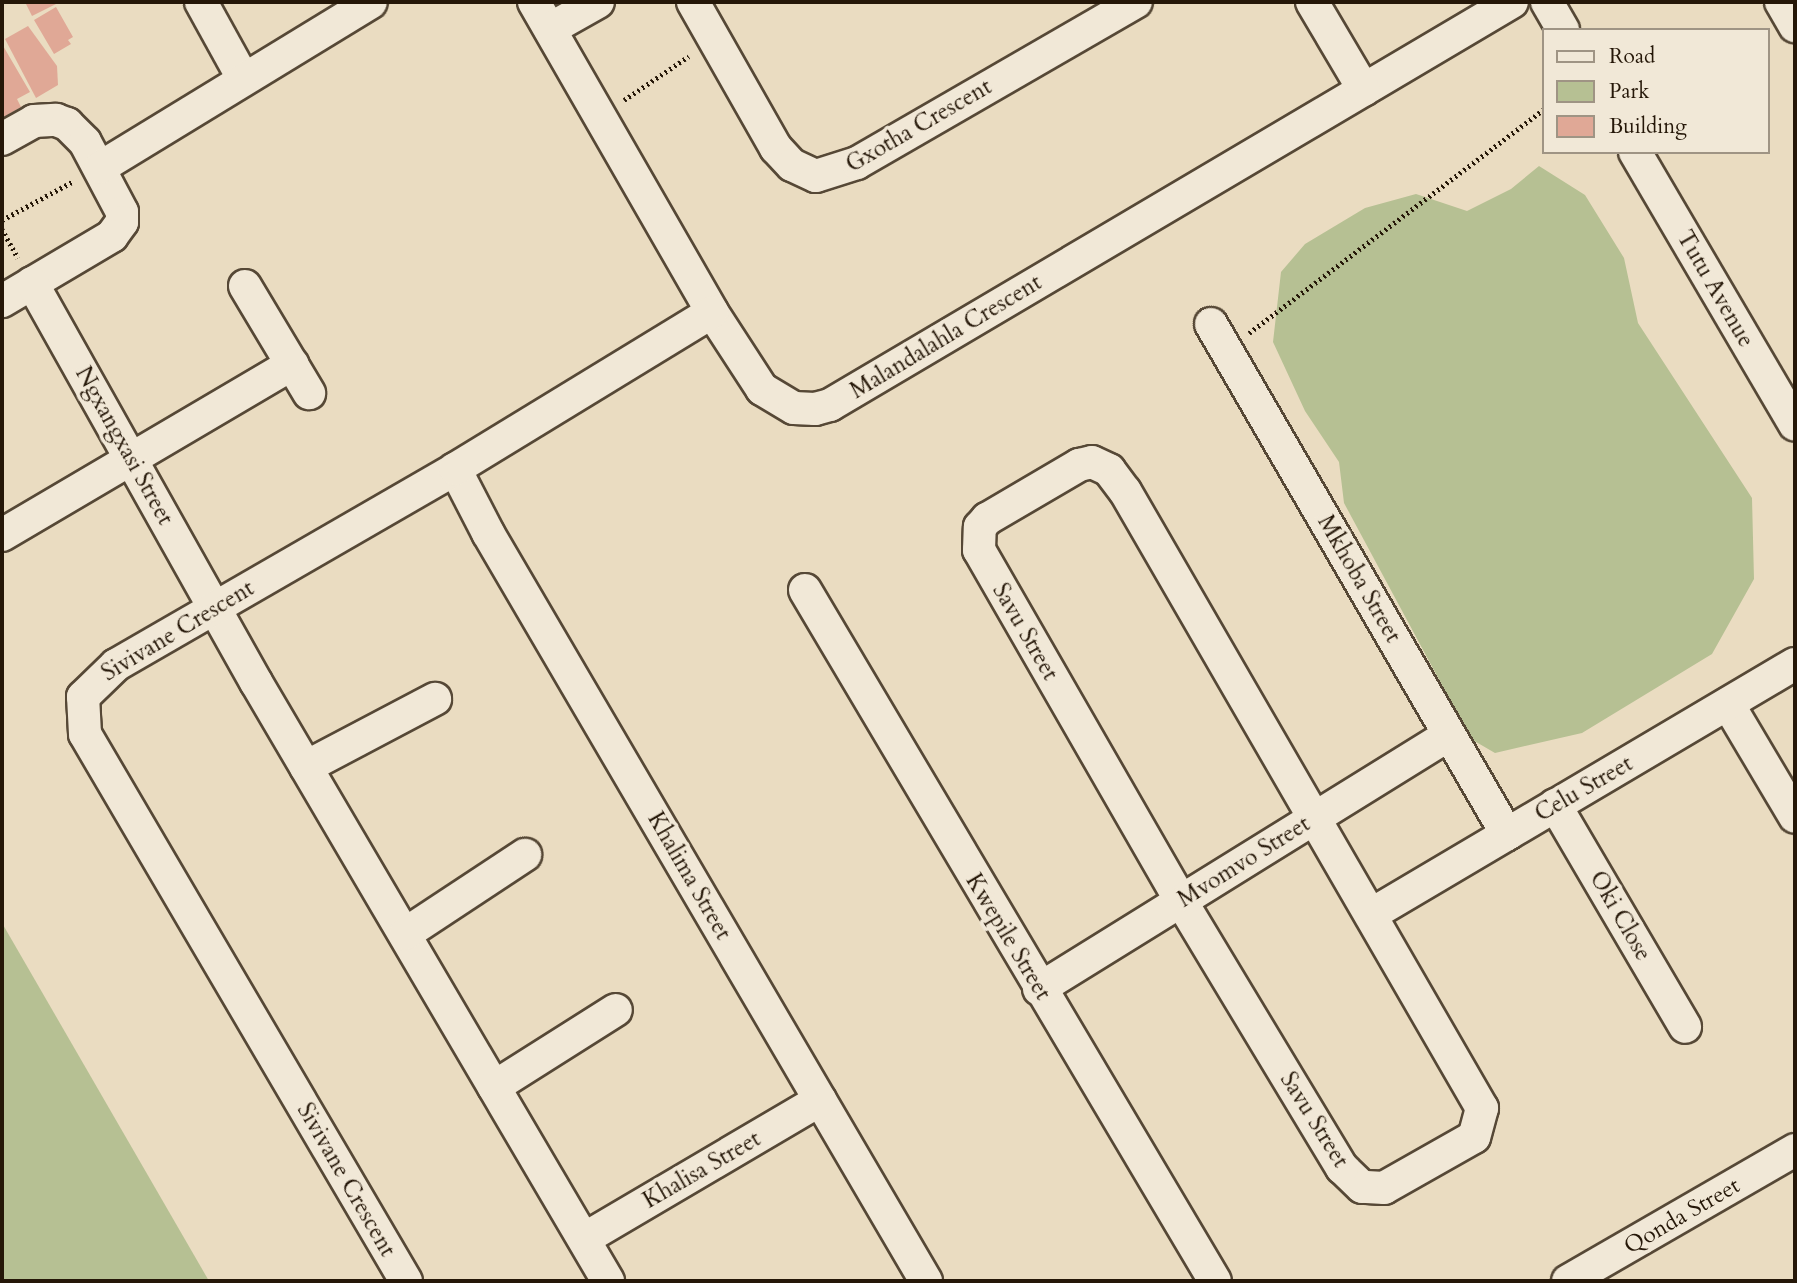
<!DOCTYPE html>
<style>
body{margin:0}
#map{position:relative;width:1797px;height:1283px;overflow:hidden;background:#eadcc1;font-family:Cardo,serif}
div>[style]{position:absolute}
.green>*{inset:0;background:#b6c093}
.building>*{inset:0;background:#e0a896}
.path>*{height:4.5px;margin-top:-2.25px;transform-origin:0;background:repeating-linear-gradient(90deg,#251708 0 2px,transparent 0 5.5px)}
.roads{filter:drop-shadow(2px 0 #564836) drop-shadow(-2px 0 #564836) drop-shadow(0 2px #564836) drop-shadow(0 -2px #564836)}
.minor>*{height:32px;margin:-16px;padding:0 16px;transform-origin:16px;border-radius:16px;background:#f1e8d7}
span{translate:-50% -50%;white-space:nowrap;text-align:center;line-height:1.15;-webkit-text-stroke:7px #f1e8d7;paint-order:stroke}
.street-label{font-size:23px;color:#251708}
.frame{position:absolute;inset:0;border:4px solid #251708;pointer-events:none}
.legend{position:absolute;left:1542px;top:28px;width:228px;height:126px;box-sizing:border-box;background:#f1e8d7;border:2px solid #9f9484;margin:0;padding:9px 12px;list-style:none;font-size:21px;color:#251708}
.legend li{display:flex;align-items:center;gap:14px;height:35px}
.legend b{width:35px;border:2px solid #9f9484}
</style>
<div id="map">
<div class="green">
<div style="clip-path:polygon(1539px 166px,1585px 195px,1624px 258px,1638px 323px,1752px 498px,1754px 579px,1712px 654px,1582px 733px,1495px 753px,1471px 739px,1344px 503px,1339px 462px,1305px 411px,1273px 342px,1281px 272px,1305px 244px,1365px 208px,1416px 194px,1467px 211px,1511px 189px)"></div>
<div style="clip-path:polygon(2px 923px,209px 1281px,2px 1281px)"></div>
</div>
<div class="building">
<div style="clip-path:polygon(25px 2px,60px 2px,32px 16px)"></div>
<div style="clip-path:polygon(56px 7px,73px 37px,68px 40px,71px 44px,54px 54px,34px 20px)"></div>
<div style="clip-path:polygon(28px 26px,57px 66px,58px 85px,36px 98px,5px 39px)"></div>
<div style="clip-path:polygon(2px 44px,30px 92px,17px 99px,21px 107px,2px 118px)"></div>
</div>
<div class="path">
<div style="left:624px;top:100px;width:78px;rotate:-34.1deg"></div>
<div style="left:2px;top:220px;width:80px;rotate:-28.5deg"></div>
<div style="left:2px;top:229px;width:33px;rotate:61deg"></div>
<div style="left:1249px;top:333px;width:369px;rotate:-37.2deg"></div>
</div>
<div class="roads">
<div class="minor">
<div style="left:201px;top:2px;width:87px;rotate:61.1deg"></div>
<div style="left:534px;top:2px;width:357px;rotate:60.1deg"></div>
<div style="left:712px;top:312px;width:92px;rotate:57deg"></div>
<div style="left:762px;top:389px;width:37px;rotate:31deg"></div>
<div style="left:794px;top:408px;width:21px;rotate:3deg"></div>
<div style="left:815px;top:409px;width:16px;rotate:-15deg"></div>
<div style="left:830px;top:405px;width:792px;rotate:-30.58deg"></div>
<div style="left:693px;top:2px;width:168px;rotate:60.4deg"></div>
<div style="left:776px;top:148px;width:23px;rotate:47deg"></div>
<div style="left:792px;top:165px;width:26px;rotate:25deg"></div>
<div style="left:816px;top:176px;width:43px;rotate:-17.6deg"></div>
<div style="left:857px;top:163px;width:322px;rotate:-30deg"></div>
<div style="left:1312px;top:2px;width:102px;rotate:59.4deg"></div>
<div style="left:1547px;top:2px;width:32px;rotate:60deg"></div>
<div style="left:1781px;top:2px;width:28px;rotate:60deg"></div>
<div style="left:550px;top:29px;width:55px;rotate:-29.4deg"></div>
<div style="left:2px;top:139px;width:37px;rotate:-29deg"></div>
<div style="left:34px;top:121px;width:22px;rotate:-3deg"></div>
<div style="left:56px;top:120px;width:12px;rotate:20deg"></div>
<div style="left:67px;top:124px;width:25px;rotate:45deg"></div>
<div style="left:85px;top:142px;width:79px;rotate:62.1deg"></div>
<div style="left:122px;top:212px;width:10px;rotate:90deg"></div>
<div style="left:122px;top:222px;width:17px;rotate:126deg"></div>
<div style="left:112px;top:236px;width:128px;rotate:149.4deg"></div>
<div style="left:1635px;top:152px;width:316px;rotate:59.6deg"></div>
<div style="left:101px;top:167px;width:316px;rotate:-31.4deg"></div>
<div style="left:32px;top:283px;width:458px;rotate:60.7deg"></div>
<div style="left:256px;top:682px;width:695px;rotate:59.56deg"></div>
<div style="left:245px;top:286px;width:125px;rotate:59.1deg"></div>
<div style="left:1211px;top:324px;width:590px;rotate:59.87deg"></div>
<div style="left:1092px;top:462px;width:19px;rotate:25deg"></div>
<div style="left:1109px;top:470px;width:26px;rotate:53deg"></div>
<div style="left:1125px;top:491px;width:713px;rotate:59.95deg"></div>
<div style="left:1482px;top:1108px;width:30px;rotate:105deg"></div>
<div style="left:1474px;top:1137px;width:103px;rotate:150.5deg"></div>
<div style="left:1384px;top:1188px;width:22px;rotate:-177deg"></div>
<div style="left:1362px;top:1187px;width:28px;rotate:-136deg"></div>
<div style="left:1342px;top:1168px;width:312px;rotate:-121.1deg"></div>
<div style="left:1181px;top:901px;width:405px;rotate:-119.9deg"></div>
<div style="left:979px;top:550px;width:23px;rotate:-88deg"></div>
<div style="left:980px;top:527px;width:11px;rotate:-49deg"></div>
<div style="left:987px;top:519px;width:107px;rotate:-30.4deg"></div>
<div style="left:1079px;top:465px;width:13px;rotate:-13deg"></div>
<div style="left:455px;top:469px;width:72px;rotate:62.7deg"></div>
<div style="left:488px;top:533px;width:867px;rotate:59.65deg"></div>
<div style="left:2px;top:535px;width:337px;rotate:-30.5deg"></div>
<div style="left:805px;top:590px;width:803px;rotate:59.32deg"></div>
<div style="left:1728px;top:704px;width:131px;rotate:59.3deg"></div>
<div style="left:306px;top:767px;width:146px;rotate:-27.8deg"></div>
<div style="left:1555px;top:805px;width:257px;rotate:59.6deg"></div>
<div style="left:1372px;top:914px;width:491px;rotate:-30.6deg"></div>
<div style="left:405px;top:934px;width:144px;rotate:-33.4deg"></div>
<div style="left:1039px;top:989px;width:482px;rotate:-31.8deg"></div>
<div style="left:494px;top:1087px;width:144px;rotate:-32.3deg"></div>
<div style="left:584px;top:1239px;width:274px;rotate:-30.5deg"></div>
<div style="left:406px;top:1281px;width:634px;rotate:-120.41deg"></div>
<div style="left:85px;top:734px;width:37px;rotate:-93deg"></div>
<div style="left:83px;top:697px;width:46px;rotate:-44.1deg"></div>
<div style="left:116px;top:665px;width:392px;rotate:-30deg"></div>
<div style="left:455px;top:469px;width:301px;rotate:-31.4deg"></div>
<div style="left:1568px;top:1281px;width:262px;rotate:-30deg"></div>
</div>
</div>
<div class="street-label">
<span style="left:919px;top:126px;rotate:-30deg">Gxotha Crescent</span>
<span style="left:1715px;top:289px;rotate:60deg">Tutu Avenue</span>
<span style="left:946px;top:337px;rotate:-31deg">Malandalahla Crescent</span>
<span style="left:124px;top:446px;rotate:61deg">Ngxangxasi Street</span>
<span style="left:1359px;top:579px;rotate:60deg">Mkhoba Street</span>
<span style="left:178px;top:631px;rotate:-31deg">Sivivane Crescent</span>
<span style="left:1025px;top:632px;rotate:60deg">Savu Street</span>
<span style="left:1584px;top:789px;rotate:-30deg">Celu Street</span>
<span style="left:1244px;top:862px;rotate:-32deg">Mvomvo Street</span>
<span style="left:689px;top:876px;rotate:60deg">Khalima Street</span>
<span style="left:1620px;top:916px;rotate:60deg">Oki Close</span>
<span style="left:1008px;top:937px;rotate:59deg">Kwepile Street</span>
<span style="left:1314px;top:1120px;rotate:58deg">Savu Street</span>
<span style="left:702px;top:1170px;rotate:-30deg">Khalisa Street</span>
<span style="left:346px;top:1180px;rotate:60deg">Sivivane Crescent</span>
<span style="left:1682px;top:1216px;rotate:-30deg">Qonda Street</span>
</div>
<div class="frame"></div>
<ul class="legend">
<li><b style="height:9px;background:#f1e8d7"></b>Road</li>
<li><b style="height:19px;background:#b6c093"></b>Park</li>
<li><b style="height:19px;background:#e0a896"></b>Building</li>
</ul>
</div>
